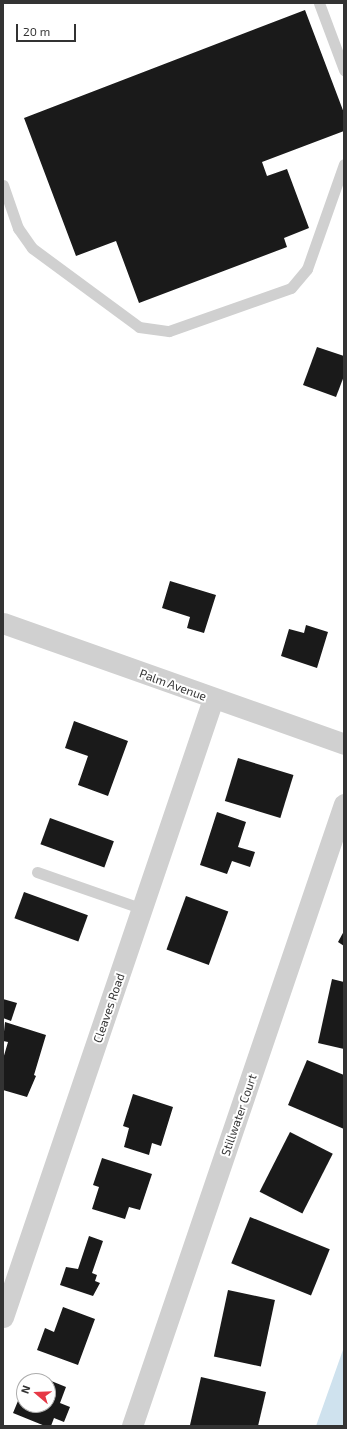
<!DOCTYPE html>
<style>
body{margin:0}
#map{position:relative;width:347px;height:1429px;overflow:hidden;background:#fff;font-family:"Exo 2",sans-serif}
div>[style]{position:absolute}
.water>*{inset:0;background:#cfe2ee}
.building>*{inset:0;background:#1a1a1a;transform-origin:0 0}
.service>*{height:11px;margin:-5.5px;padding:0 5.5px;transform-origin:5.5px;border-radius:5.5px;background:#d0d0d0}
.minor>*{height:21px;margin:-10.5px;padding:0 10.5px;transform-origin:10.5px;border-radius:10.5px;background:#d0d0d0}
span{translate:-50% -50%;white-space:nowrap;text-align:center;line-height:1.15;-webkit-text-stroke:4px #fff;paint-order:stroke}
.street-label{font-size:12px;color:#333}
.frame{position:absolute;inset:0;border:4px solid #333;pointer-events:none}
.north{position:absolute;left:16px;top:1373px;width:40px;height:40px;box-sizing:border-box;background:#fff;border:1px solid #adadad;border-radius:50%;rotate:289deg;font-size:11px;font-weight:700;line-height:16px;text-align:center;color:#333}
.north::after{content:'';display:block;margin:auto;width:14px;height:18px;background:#e63946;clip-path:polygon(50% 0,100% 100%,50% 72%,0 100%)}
.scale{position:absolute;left:16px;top:24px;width:60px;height:18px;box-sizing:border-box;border:2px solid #333;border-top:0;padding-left:5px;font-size:12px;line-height:14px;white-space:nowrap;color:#333;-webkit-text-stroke:3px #fff;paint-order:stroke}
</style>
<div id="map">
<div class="water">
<div style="clip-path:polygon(344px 1347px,344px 1426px,316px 1426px)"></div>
</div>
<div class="building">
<div style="clip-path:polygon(305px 10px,344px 113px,344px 131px,262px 162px,267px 176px,287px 169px,309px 228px,284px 238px,287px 247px,139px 303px,116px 241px,76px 256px,24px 118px)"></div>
<div style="clip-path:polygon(317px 347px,344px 356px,344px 376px,336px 397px,303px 385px)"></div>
<div style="clip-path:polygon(170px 581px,216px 595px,204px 633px,187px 628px,190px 617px,162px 608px)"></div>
<div style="clip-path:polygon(306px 625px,328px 632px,317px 668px,281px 656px,289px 629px,304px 633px)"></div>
<div style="clip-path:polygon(74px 721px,128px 741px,108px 796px,78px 785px,88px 756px,65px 748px)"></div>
<div style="left:238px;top:758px;width:58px;height:45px;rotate:17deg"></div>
<div style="clip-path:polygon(217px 812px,246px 822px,238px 847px,255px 852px,250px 867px,232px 861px,227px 874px,200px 865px)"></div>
<div style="left:50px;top:818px;width:68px;height:28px;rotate:20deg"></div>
<div style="left:24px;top:892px;width:68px;height:28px;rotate:20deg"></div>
<div style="left:186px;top:896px;width:45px;height:57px;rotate:20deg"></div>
<div style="clip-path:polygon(344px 931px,344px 946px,338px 942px)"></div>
<div style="clip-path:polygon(332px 979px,344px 982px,344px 1049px,318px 1043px)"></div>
<div style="clip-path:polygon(3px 999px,17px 1003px,11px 1021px,3px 1018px)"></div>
<div style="clip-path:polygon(5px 1022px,46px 1035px,34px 1075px,36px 1076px,27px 1097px,3px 1090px,3px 1059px,8px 1042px,3px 1041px)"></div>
<div style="clip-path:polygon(307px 1060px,344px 1075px,344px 1129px,288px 1105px)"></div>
<div style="clip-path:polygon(133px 1094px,173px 1107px,161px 1146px,152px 1143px,149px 1155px,124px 1147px,129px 1128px,123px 1126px)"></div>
<div style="left:290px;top:1132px;width:48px;height:67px;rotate:27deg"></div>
<div style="clip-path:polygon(102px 1158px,152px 1174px,140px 1210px,129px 1207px,125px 1219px,92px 1209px,99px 1187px,93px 1185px)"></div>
<div style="left:250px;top:1217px;width:86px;height:50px;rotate:22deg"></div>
<div style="clip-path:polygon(89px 1236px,103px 1241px,92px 1273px,97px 1275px,95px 1281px,100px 1283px,93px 1296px,60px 1285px,66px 1267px,78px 1269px)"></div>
<div style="left:228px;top:1290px;width:48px;height:68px;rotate:12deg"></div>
<div style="clip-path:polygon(63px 1307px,95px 1319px,78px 1365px,37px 1350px,45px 1328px,54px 1332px)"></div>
<div style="clip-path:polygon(34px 1374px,66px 1387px,60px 1403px,70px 1407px,64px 1422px,54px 1418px,51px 1426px,45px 1426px,13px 1413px,20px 1396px,24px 1398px,24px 1405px,48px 1405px,48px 1381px,31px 1381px)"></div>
<div style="clip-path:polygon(201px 1377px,266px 1392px,258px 1426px,190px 1425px)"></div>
</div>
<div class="service">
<div style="left:319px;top:3px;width:72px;rotate:69.5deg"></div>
<div style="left:3px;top:185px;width:46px;rotate:70.8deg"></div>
<div style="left:18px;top:228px;width:24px;rotate:55deg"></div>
<div style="left:32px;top:248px;width:133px;rotate:36.4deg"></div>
<div style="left:139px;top:327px;width:30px;rotate:8deg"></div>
<div style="left:169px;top:331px;width:129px;rotate:-19.4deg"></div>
<div style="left:291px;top:288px;width:25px;rotate:-50deg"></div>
<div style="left:307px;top:269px;width:111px;rotate:-70.6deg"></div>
<div style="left:37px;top:872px;width:112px;rotate:19.2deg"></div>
</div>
<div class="minor">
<div style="left:3px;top:623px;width:362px;rotate:19.5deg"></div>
<div style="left:3px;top:1317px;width:653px;rotate:-71.23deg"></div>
<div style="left:132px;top:1426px;width:657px;rotate:-71.18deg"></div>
</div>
<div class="street-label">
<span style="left:173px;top:685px;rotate:20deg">Palm Avenue</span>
<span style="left:109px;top:1008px;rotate:-71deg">Cleaves Road</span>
<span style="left:239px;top:1115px;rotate:-71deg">Stillwater Court</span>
</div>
<div class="frame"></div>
<div class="north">N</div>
<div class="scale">20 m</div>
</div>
